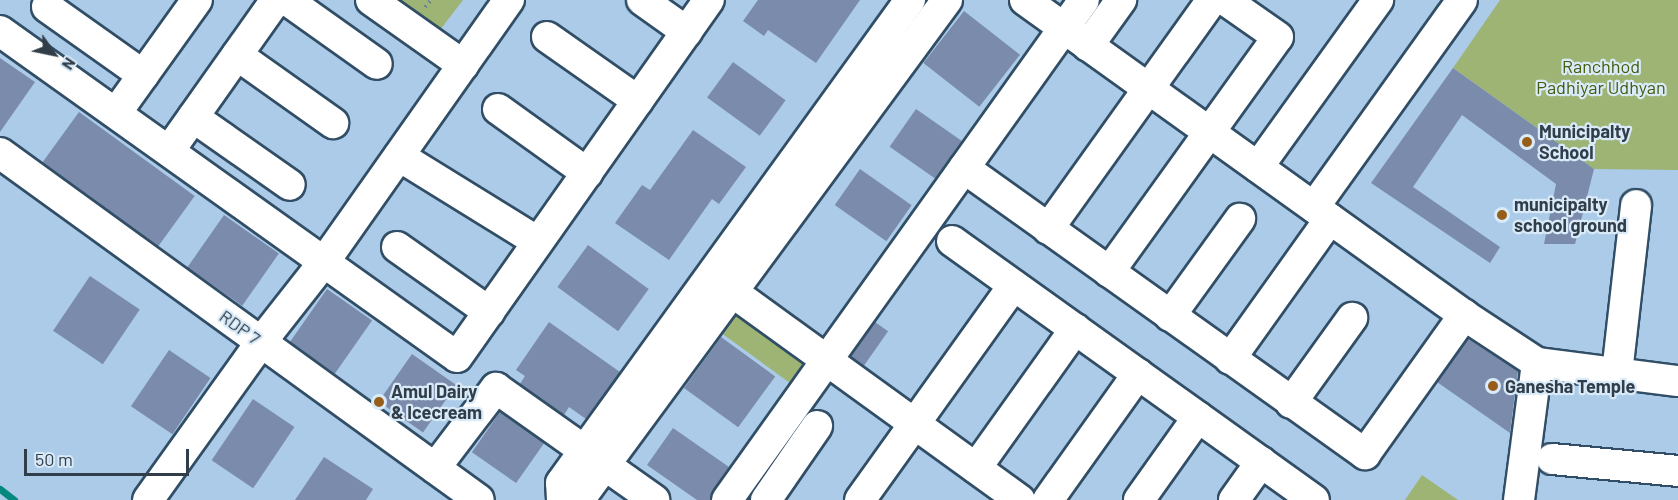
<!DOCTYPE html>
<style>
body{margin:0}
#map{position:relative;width:1678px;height:500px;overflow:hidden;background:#abcbe8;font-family:Barlow,sans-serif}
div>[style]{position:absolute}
.green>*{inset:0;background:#9db475;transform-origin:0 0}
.stream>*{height:7px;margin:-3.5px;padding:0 3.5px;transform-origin:3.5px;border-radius:3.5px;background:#05897e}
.building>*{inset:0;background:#7b8bac;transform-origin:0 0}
.path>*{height:4px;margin-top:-2px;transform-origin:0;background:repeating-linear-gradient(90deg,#687e91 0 1.5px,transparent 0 6px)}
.roads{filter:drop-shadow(2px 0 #314e66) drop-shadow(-2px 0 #314e66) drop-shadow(0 2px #314e66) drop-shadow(0 -2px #314e66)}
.minor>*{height:30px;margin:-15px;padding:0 15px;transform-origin:15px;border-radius:15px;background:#fff}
.dots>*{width:16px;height:16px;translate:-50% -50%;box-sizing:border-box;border:3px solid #d9eaf9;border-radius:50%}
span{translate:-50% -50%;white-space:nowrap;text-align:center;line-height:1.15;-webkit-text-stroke:4.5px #d9eaf9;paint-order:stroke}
.park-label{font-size:18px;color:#455b0c}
.poi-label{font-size:18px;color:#313e49;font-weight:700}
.left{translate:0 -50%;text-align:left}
.street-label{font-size:18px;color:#313e49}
.north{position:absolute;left:24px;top:24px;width:60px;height:60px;-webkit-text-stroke:4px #d9eaf9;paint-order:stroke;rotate:123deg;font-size:16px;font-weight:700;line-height:24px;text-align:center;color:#313e49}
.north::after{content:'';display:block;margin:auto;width:21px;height:27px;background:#313e49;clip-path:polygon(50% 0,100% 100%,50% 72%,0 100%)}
.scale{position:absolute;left:24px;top:449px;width:165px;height:27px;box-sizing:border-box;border:3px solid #313e49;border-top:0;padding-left:8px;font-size:18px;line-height:21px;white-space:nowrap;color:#313e49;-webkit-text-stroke:4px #d9eaf9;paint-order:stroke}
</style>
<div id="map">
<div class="green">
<div style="clip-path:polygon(396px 0,463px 0,440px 30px)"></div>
<div style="clip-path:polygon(1500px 0,1678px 0,1678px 170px,1594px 169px,1453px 68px)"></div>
<div style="left:714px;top:287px;width:119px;height:33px;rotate:36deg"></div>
<div style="clip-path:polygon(1422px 475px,1458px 500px,1405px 500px)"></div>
</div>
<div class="stream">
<div style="left:0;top:489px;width:18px;rotate:38deg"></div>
</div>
<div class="building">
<div style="clip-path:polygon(758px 0,860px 0,816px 63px,768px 30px,764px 36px,743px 21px)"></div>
<div style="left:964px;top:11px;width:71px;height:66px;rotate:38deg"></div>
<div style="clip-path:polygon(0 58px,35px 82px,0 132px)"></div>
<div style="left:733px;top:62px;width:65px;height:44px;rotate:36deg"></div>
<div style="clip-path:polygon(1453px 68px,1594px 169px,1575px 244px,1544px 244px,1556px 184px,1462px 115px,1413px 187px,1500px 247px,1490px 263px,1371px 183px)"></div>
<div style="left:916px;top:109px;width:56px;height:46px;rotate:35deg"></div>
<div style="left:79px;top:112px;width:143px;height:62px;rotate:36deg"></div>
<div style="clip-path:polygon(693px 130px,746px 167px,719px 204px,712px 199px,669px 260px,615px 223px,642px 185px,650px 190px)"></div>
<div style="left:860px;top:169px;width:63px;height:44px;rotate:35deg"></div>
<div style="left:224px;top:215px;width:67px;height:64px;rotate:35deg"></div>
<div style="left:588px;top:245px;width:75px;height:52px;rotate:36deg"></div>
<div style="left:90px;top:276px;width:60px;height:66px;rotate:34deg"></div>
<div style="left:327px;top:289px;width:55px;height:65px;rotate:35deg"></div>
<div style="clip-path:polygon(549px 322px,620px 372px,586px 419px,569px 407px,564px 415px,520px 384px,525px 376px,516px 370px)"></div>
<div style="left:875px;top:322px;width:16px;height:42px;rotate:35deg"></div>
<div style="left:721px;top:337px;width:67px;height:63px;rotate:36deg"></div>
<div style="clip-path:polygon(1468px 339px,1518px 371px,1510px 433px,1437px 382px)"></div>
<div style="left:169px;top:350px;width:50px;height:68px;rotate:34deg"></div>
<div style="left:412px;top:354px;width:54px;height:58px;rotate:35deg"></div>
<div style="left:253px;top:399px;width:50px;height:74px;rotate:34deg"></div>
<div style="left:500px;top:412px;width:54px;height:49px;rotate:35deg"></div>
<div style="clip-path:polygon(673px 428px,729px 467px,713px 490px,710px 500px,697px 500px,647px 465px)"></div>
<div style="clip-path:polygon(324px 457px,373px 489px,366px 500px,295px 500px)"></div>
</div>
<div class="path">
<div style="left:425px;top:7px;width:9px;rotate:-49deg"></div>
</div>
<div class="roads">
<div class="minor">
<div style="left:287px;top:0;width:110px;rotate:35.4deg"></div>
<div style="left:371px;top:0;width:113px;rotate:35.2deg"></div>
<div style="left:642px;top:0;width:55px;rotate:35.4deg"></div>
<div style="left:1025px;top:0;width:540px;rotate:35.66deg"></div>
<div style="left:1464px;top:315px;width:87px;rotate:33.3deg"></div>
<div style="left:1537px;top:363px;width:142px;rotate:7.3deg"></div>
<div style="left:47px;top:7px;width:118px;rotate:35.3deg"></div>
<div style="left:0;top:31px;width:561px;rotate:35.5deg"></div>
<div style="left:457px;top:357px;width:437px;rotate:-54.8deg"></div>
<div style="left:547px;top:37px;width:111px;rotate:35.1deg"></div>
<div style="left:1088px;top:46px;width:57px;rotate:-54.3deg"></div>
<div style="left:237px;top:55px;width:118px;rotate:35.3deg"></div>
<div style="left:498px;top:109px;width:110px;rotate:35.7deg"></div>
<div style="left:116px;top:113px;width:139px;rotate:-54.4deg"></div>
<div style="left:193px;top:117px;width:118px;rotate:35deg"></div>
<div style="left:169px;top:151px;width:185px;rotate:-54.7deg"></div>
<div style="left:0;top:153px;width:591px;rotate:35.92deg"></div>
<div style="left:399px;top:156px;width:163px;rotate:31.7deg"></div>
<div style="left:1258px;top:167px;width:206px;rotate:-54.3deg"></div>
<div style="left:964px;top:168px;width:493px;rotate:35.5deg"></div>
<div style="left:1365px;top:454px;width:171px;rotate:-54.5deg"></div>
<div style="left:1314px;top:207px;width:254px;rotate:-54.4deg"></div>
<div style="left:1048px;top:229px;width:282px;rotate:-54.4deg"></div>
<div style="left:952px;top:241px;width:445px;rotate:35.6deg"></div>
<div style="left:397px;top:247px;width:113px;rotate:35.2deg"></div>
<div style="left:1109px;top:272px;width:289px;rotate:-54.3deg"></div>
<div style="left:1278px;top:37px;width:65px;rotate:-145.1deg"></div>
<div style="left:716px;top:280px;width:375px;rotate:35.9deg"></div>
<div style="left:1170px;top:316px;width:120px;rotate:-54.2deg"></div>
<div style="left:1230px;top:359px;width:172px;rotate:-54.5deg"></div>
<div style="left:1617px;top:373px;width:169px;rotate:-83.5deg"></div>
<div style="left:1291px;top:403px;width:105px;rotate:-54.3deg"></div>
<div style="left:1552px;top:459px;width:127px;rotate:5.4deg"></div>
<div style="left:435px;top:468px;width:101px;rotate:-52.7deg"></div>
<div style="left:496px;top:388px;width:194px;rotate:35.3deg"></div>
<div style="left:976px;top:468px;width:171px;rotate:-54.5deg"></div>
<div style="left:148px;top:500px;width:194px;rotate:-54.4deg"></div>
<div style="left:261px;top:342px;width:102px;rotate:-51.8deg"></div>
<div style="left:324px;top:262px;width:321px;rotate:-54.8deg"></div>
<div style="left:562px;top:500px;width:17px;rotate:-93deg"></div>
<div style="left:561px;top:483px;width:596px;rotate:-54.15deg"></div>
<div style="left:579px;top:500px;width:621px;rotate:-53.65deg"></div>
<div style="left:727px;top:500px;width:614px;rotate:-54.47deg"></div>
<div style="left:766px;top:500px;width:90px;rotate:-55.4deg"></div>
<div style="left:860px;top:500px;width:264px;rotate:-54.4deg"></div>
<div style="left:1048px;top:500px;width:155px;rotate:-54.5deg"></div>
<div style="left:1139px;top:500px;width:102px;rotate:-54.6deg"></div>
<div style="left:1234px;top:500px;width:47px;rotate:-54.6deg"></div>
<div style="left:1519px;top:500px;width:138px;rotate:-82.5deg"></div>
</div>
</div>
<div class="dots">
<div style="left:1527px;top:142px;background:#975e1a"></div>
<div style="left:1502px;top:215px;background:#975e1a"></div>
<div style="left:1493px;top:386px;background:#975e1a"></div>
<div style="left:379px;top:402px;background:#975e1a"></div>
</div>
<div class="park-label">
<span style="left:1601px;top:77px">Ranchhod<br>Padhiyar Udhyan</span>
</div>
<div class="poi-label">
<span class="left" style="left:1539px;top:142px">Municipalty<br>School</span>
<span class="left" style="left:1514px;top:215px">municipalty<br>school ground</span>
<span class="left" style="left:1505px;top:386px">Ganesha Temple</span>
<span class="left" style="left:391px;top:402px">Amul Dairy<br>&amp; Icecream</span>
</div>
<div class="street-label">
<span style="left:240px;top:327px;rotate:36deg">RDP 7</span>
</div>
<div class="north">N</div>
<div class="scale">50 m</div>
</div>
